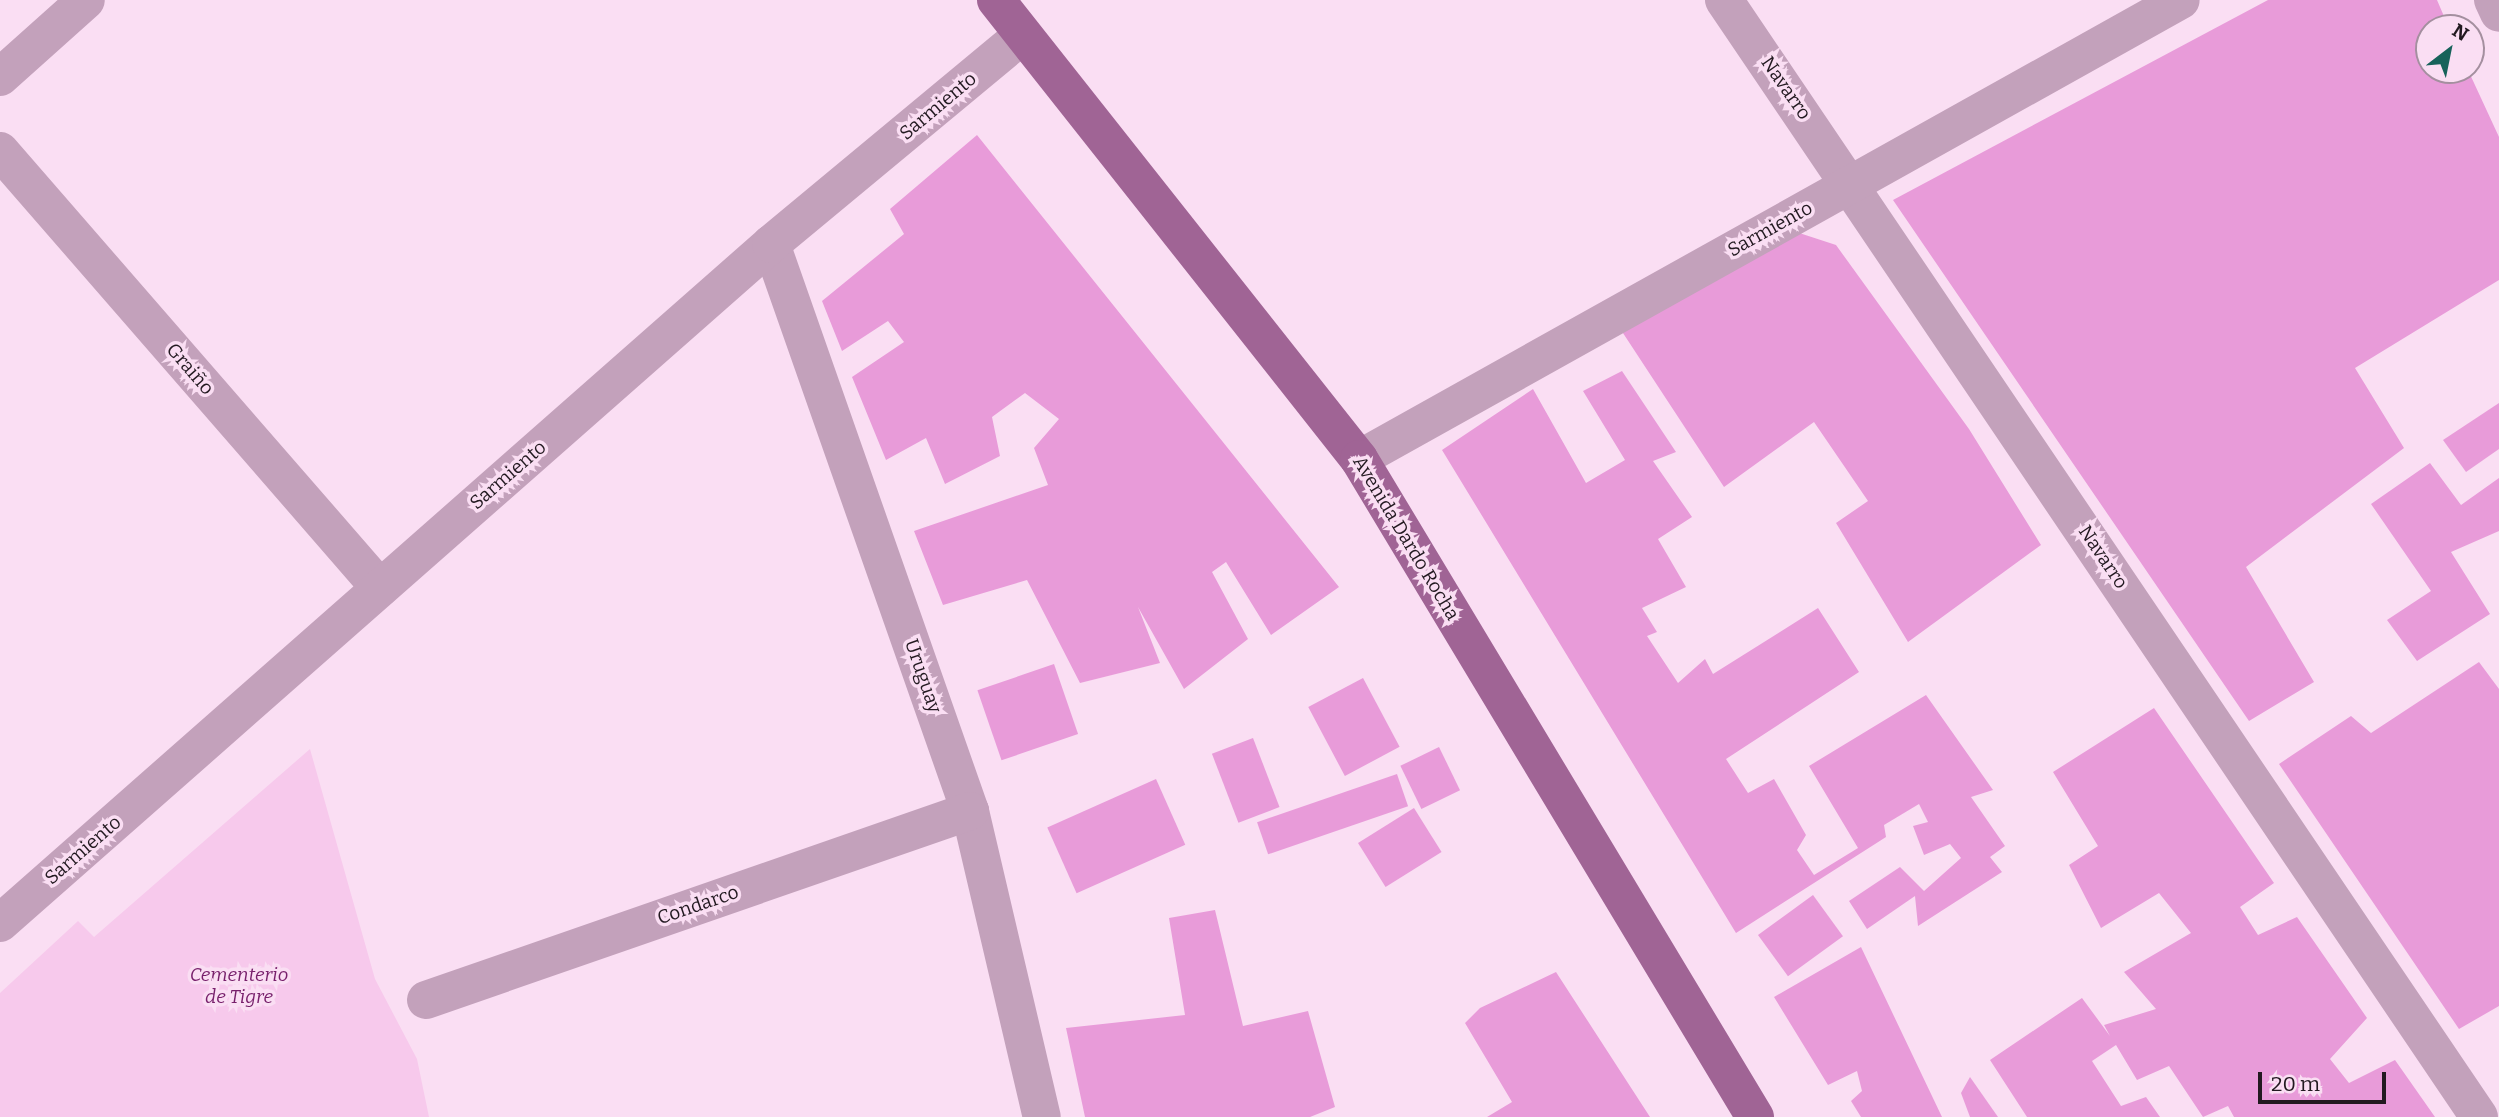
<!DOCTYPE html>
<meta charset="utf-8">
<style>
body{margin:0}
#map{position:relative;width:2499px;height:1117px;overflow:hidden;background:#fadef3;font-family:Bitter,serif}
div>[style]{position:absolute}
.green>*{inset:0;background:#f7c9ec}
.building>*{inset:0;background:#e89bd9;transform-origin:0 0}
.minor>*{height:38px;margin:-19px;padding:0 19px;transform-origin:19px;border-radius:19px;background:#c3a1bb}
.major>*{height:38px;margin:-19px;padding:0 19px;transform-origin:19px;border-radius:19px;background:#a06495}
span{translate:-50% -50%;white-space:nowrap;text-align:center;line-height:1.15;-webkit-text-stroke:7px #fadef3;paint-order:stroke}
.street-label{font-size:19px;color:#221920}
.park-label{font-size:19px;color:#771f6b;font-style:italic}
.north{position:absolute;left:2415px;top:14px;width:70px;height:70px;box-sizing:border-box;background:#fadef3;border:2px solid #a48f9f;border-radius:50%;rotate:32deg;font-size:19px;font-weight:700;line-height:28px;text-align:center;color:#221920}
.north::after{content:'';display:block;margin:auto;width:24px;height:32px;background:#17625a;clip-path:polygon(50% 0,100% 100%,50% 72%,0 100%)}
.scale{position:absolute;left:2258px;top:1072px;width:128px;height:32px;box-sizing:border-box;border:4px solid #221920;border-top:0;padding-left:9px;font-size:21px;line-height:24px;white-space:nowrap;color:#221920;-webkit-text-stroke:5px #fadef3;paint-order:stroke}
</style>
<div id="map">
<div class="green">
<div style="clip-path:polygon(310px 749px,375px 979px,417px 1059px,429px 1117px,0 1117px,0 993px,78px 921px,94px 937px)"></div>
</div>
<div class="building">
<div style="clip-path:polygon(2268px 0,2437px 0,2449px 28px,2429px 28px,2429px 70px,2468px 70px,2499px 137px,2499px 280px,2355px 368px,2404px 448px,2246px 567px,2314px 682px,2249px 721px,1893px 200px)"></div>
<div style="clip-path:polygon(977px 135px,1339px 587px,1271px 635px,1226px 562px,1212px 572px,1248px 639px,1184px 689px,1138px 607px,1160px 663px,1080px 683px,1027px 580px,943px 605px,914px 531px,1048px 485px,1034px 448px,1059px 419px,1025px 393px,992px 417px,1000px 456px,945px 484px,926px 438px,886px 460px,852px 377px,904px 342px,888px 321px,842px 351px,822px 301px,904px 234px,890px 209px)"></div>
<div style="clip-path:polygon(1787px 229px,1836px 245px,1969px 429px,2041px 545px,1908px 642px,1836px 523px,1868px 501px,1814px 422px,1724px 487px,1621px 330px)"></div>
<div style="clip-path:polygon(1622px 371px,1676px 452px,1653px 461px,1692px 517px,1658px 539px,1686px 587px,1642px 608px,1657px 632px,1647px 636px,1678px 683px,1705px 659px,1713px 674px,1818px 608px,1859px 672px,1726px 759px,1748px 793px,1774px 779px,1806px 835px,1797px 850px,1814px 875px,1858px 848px,1809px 766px,1926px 695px,1993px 790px,1971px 797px,2005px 846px,1990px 857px,2002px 872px,1918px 926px,1915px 896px,1867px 929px,1849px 901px,1900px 867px,1924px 891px,1961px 858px,1950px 844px,1924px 855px,1913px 826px,1928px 822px,1919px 804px,1884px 825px,1886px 837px,1736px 933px,1442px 450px,1533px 389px,1586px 483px,1625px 460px,1583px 391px)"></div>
<div style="clip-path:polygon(2499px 403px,2499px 449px,2466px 472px,2443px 440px)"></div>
<div style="clip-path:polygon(2430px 463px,2461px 505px,2499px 478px,2499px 531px,2451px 552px,2490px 614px,2417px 661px,2387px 620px,2431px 591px,2371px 504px)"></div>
<div style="clip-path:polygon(2479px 662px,2499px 689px,2499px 1006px,2459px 1029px,2279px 764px,2351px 716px,2371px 733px)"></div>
<div style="left:1054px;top:664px;width:74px;height:81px;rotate:71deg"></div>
<div style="left:1363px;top:678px;width:78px;height:62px;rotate:62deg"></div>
<div style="clip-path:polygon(2154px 708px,2274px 883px,2240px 907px,2258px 935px,2297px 917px,2367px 1018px,2330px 1059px,2349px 1083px,2395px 1060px,2435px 1117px,2234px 1117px,2228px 1106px,2203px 1117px,2169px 1066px,2137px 1080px,2116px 1045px,2092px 1061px,2121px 1106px,2146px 1097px,2160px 1117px,2027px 1117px,1990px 1060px,2082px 998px,2110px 1036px,2104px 1025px,2156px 1009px,2124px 972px,2191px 933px,2159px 893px,2101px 928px,2069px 865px,2098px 846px,2053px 772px)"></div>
<div style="left:1253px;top:738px;width:74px;height:44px;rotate:69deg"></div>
<div style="left:1439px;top:747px;width:48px;height:43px;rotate:64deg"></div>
<div style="left:1397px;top:774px;width:34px;height:148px;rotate:71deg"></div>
<div style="left:1156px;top:779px;width:72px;height:119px;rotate:66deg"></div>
<div style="left:1414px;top:808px;width:52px;height:66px;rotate:58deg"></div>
<div style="left:1813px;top:895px;width:51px;height:68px;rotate:54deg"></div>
<div style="clip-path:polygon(1215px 910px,1243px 1026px,1308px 1011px,1335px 1107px,1310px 1117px,1085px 1117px,1066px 1028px,1185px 1015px,1169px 918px)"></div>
<div style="clip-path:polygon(1861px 947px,1942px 1117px,1861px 1117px,1851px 1101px,1862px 1091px,1857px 1071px,1828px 1085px,1774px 997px)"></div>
<div style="clip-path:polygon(1556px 972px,1650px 1117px,1487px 1117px,1512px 1102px,1465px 1023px,1480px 1008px)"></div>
<div style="clip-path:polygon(1970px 1077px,1998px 1117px,1970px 1117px,1961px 1093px)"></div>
</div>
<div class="minor">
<div style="left:1724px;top:0;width:1348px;rotate:55.94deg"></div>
<div style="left:2493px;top:0;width:14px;rotate:65deg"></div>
<div style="left:0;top:77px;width:115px;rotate:-41.8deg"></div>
<div style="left:0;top:151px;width:579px;rotate:48.99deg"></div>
<div style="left:771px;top:244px;width:601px;rotate:70.66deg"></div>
<div style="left:970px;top:811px;width:314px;rotate:76.8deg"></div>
<div style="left:1359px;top:459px;width:941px;rotate:-29.18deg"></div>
<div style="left:0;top:923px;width:1027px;rotate:-41.37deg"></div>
<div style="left:771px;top:244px;width:327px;rotate:-39.7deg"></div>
<div style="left:426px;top:1000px;width:576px;rotate:-19.16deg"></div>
</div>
<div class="major">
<div style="left:996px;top:0;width:585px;rotate:51.66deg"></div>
<div style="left:1359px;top:459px;width:768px;rotate:58.96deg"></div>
</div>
<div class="street-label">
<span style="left:1786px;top:88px;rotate:55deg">Navarro</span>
<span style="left:938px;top:106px;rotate:-40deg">Sarmiento</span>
<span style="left:1770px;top:229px;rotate:-29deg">Sarmiento</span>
<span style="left:190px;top:369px;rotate:49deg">Graiño</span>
<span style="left:508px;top:475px;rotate:-41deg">Sarmiento</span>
<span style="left:1406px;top:538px;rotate:59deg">Avenida Dardo Rocha</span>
<span style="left:2103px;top:557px;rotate:56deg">Navarro</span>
<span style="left:923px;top:676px;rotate:71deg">Uruguay</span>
<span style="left:83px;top:850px;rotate:-41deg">Sarmiento</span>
<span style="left:698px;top:905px;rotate:-19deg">Condarco</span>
</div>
<div class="park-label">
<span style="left:239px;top:986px">Cementerio<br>de Tigre</span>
</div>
<div class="north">N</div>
<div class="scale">20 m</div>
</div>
